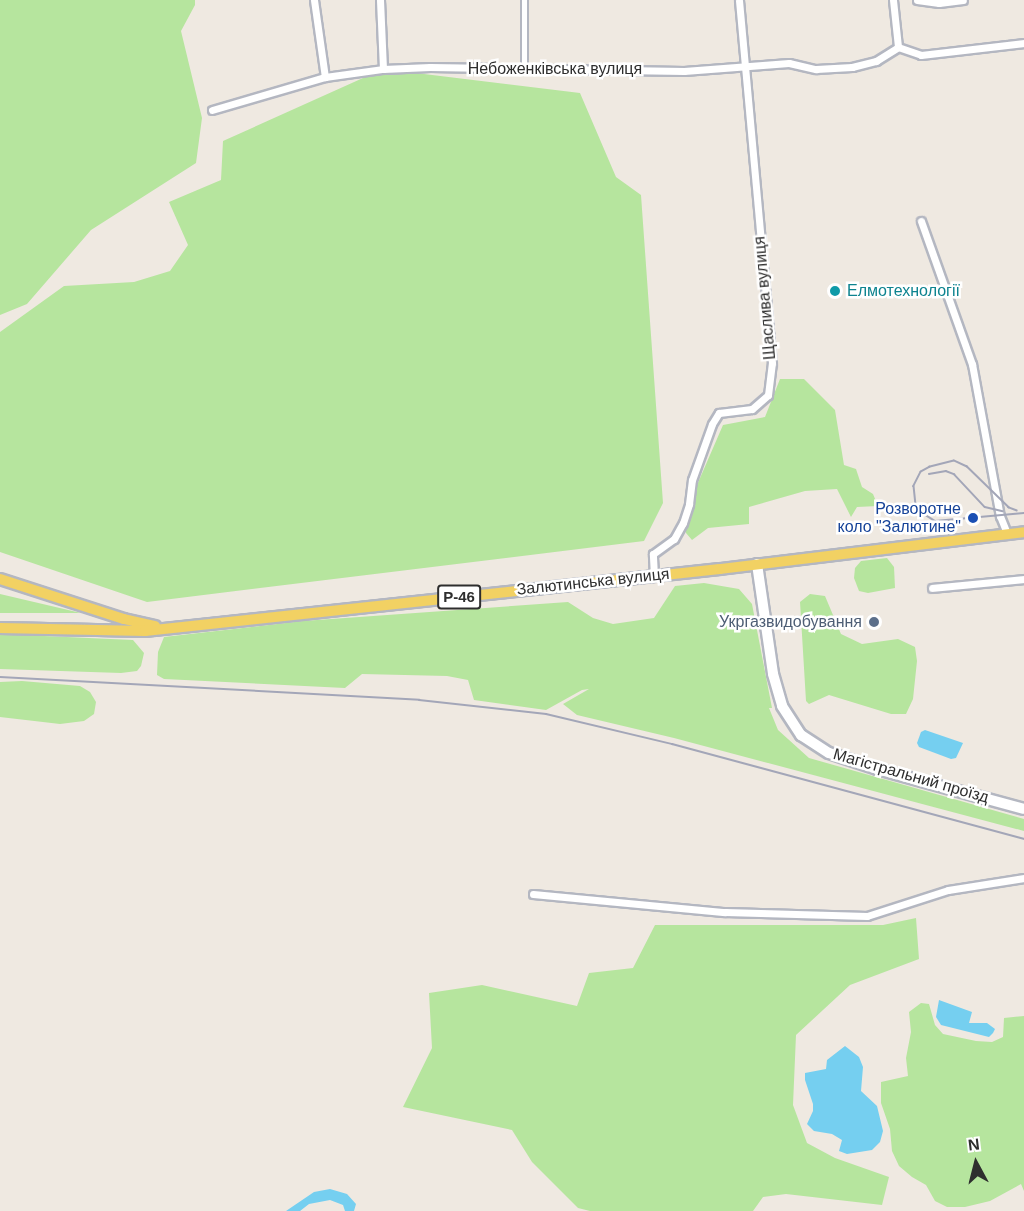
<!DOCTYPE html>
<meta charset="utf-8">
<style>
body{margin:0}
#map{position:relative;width:1024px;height:1211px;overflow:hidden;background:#efe9e1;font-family:Arial,sans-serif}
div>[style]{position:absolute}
.green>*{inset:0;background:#b6e59e}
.water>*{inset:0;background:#75cff0}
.roads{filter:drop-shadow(2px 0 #b4b7c1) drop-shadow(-2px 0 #b4b7c1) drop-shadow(0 2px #b4b7c1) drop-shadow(0 -2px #b4b7c1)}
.pedestrian>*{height:5px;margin:-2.5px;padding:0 2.5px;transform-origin:2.5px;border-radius:2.5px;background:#fff}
.minor>*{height:7px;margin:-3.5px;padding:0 3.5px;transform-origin:3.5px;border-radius:3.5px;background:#fff}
.secondary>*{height:10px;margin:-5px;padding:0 5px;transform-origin:5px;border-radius:5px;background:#fff}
.primary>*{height:10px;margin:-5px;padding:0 5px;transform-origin:5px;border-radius:5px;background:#f2d163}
.tram>*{height:1.5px;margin:-0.75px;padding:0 0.75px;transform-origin:0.75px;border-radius:0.75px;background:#a3a6b8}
.rail>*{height:2px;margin:-1px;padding:0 1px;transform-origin:1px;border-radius:1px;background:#a3a6b8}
.dots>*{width:16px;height:16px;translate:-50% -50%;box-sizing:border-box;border:3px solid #fff;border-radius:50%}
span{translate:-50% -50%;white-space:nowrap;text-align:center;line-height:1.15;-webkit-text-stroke:5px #fff;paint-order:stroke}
.shield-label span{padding:2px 4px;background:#fff;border:2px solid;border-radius:4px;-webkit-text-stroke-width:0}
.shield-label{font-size:15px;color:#2e2e2e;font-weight:700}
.street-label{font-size:16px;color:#2e2e2e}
.culture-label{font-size:16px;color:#0d838f}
.left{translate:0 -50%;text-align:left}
.transit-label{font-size:16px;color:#164399}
.right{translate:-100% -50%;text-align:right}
.service-label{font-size:16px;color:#4e5e75}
.north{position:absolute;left:946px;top:1133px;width:60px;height:60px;-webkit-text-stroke:4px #fff;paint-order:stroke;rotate:353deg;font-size:16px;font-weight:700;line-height:24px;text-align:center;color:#2e2e2e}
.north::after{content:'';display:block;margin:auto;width:21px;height:27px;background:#2e2e2e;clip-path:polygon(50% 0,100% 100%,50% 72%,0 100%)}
</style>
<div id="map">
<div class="green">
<div style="clip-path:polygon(0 0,195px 0,195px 5px,181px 31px,202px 118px,196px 163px,91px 230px,27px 304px,0 315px)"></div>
<div style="clip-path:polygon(383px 69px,580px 93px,616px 177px,641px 195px,663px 503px,644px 541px,147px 602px,0 552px,0 332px,64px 286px,134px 282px,170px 271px,188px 245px,169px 202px,221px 180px,223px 141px)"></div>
<div style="clip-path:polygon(780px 379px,804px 379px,835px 410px,844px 465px,856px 469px,862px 487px,873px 494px,878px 506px,857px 507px,851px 517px,837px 489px,805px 491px,749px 507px,749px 524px,708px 528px,692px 540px,686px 533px,684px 515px,723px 425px,765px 417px)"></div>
<div style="clip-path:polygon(887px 558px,894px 567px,895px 588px,868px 593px,859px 591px,854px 578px,855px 568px,861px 561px)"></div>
<div style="clip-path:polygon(704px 583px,739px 589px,752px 604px,772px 708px,769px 708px,778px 730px,809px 758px,1024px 819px,1024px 831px,674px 738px,577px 715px,563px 704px,589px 689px,582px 690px,546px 710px,474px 700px,468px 680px,447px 676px,362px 674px,345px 688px,164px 679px,157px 675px,158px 652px,164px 637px,303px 621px,568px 602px,593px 618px,613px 624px,654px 618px,675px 586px)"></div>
<div style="clip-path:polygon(0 594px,81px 613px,0 613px)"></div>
<div style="clip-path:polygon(810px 594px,825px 596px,841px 634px,862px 644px,898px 639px,915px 647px,917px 661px,913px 699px,906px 714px,891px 714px,829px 695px,809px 704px,806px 701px,800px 602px)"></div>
<div style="clip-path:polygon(0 634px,133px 640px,144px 653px,141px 666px,137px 671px,121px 673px,0 669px)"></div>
<div style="clip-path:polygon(22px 681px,80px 686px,90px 692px,96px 702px,94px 714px,84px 721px,60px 724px,0 717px,0 682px)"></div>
<div style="clip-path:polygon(916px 918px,919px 959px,850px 985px,796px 1035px,793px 1105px,807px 1143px,835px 1158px,889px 1177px,882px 1205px,786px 1194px,763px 1197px,753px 1211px,590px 1211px,578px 1208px,532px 1162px,512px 1130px,403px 1107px,432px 1048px,429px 993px,482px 985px,577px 1006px,589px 973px,633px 968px,655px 925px,883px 925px)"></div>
<div style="clip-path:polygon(921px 1003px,929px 1004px,935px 1025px,943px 1034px,976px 1041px,992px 1042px,1003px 1037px,1004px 1018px,1024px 1016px,1024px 1191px,1021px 1184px,990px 1201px,965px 1207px,947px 1207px,935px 1201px,926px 1185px,912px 1177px,899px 1166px,892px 1151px,890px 1129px,881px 1103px,881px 1082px,908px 1076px,906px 1058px,911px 1032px,909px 1012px)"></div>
</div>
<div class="water">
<div style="clip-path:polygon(925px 730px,963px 743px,956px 758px,951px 759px,919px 747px,917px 743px,921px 732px)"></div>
<div style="clip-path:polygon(939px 1000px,972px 1012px,969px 1023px,987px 1023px,995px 1029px,993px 1033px,989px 1037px,941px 1025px,936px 1017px)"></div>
<div style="clip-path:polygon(845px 1046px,859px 1057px,863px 1067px,861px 1091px,877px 1106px,883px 1131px,880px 1142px,872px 1150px,847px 1154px,839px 1151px,842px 1140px,832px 1134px,814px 1131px,807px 1124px,813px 1111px,813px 1104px,805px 1080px,805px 1073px,826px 1069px,827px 1060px)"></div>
<div style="clip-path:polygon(330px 1189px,347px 1194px,356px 1204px,354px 1211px,345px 1211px,343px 1205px,330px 1200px,309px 1204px,300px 1211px,286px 1211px,314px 1192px)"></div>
</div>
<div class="roads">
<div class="pedestrian">
<div style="left:524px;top:0;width:68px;rotate:90deg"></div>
</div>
<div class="minor">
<div style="left:314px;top:0;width:78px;rotate:81.9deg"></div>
<div style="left:380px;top:0;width:69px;rotate:87.5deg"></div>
<div style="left:893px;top:0;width:47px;rotate:83.9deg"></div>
<div style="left:917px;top:0;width:22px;rotate:8deg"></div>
<div style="left:939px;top:3px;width:24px;rotate:-7deg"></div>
<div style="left:898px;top:47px;width:24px;rotate:19deg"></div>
<div style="left:921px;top:55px;width:104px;rotate:-6.6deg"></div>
<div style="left:212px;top:110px;width:118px;rotate:-16.3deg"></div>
<div style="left:325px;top:77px;width:59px;rotate:-7.9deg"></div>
<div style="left:383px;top:69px;width:47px;rotate:-2.4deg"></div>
<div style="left:430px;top:67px;width:254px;rotate:0.9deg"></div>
<div style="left:684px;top:71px;width:105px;rotate:-4.4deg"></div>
<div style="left:789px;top:63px;width:28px;rotate:13deg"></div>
<div style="left:816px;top:69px;width:36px;rotate:-3deg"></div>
<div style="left:852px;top:67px;width:25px;rotate:-14deg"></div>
<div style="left:876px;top:61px;width:26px;rotate:-32deg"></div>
<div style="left:921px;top:221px;width:152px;rotate:70.4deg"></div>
<div style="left:972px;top:364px;width:155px;rotate:79.6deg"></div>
<div style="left:1000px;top:516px;width:18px;rotate:68deg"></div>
<div style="left:654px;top:576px;width:22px;rotate:-93deg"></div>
<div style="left:653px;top:554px;width:26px;rotate:-36deg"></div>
<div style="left:674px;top:539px;width:18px;rotate:-61deg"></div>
<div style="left:683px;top:523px;width:20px;rotate:-72deg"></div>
<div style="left:689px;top:504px;width:24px;rotate:-83deg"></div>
<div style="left:692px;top:480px;width:59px;rotate:-70.3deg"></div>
<div style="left:712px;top:424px;width:13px;rotate:-58deg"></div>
<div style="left:719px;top:413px;width:33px;rotate:-7deg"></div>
<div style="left:752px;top:409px;width:21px;rotate:-41deg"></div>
<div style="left:768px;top:395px;width:32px;rotate:-83deg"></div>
<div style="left:772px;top:363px;width:364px;rotate:-95.2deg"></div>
<div style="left:932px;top:588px;width:92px;rotate:-5.6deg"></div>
<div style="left:533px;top:894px;width:193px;rotate:5.4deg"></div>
<div style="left:725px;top:912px;width:142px;rotate:1.6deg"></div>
<div style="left:867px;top:916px;width:85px;rotate:-17.8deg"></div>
<div style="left:948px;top:890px;width:77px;rotate:-9deg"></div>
</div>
<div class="secondary">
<div style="left:757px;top:564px;width:111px;rotate:81.7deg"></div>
<div style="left:773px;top:674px;width:33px;rotate:74deg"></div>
<div style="left:782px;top:706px;width:35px;rotate:57deg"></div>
<div style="left:801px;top:735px;width:33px;rotate:33deg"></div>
<div style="left:829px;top:753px;width:51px;rotate:18.4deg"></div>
<div style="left:877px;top:769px;width:152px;rotate:15.2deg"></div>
</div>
<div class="primary">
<div style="left:0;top:579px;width:130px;rotate:17.9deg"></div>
<div style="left:124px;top:619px;width:32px;rotate:13deg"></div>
<div style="left:0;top:628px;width:145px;rotate:1.2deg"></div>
<div style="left:145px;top:631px;width:578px;rotate:-6.15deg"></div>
<div style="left:720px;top:569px;width:306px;rotate:-6.9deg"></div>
</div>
</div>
<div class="tram">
<div style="left:929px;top:474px;width:17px;rotate:-10deg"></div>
<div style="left:946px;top:471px;width:9px;rotate:21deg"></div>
<div style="left:954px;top:474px;width:45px;rotate:46.8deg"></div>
<div style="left:985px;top:507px;width:18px;rotate:13deg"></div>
<div style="left:1017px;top:511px;width:9px;rotate:-159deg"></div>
<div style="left:1009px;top:508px;width:59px;rotate:-135.7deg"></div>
<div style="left:967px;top:467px;width:14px;rotate:-155deg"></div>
<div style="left:954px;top:461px;width:25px;rotate:166deg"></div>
<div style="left:930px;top:467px;width:10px;rotate:151deg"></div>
<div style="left:921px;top:472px;width:16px;rotate:117deg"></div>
<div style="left:914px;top:486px;width:18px;rotate:84deg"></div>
<div style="left:916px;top:504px;width:13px;rotate:51deg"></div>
<div style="left:924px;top:514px;width:13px;rotate:32deg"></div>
<div style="left:935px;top:521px;width:89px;rotate:-5.1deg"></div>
</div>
<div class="rail">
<div style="left:0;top:677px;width:420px;rotate:3.1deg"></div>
<div style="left:419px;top:700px;width:128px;rotate:6.3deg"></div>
<div style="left:546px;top:714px;width:130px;rotate:13.4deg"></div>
<div style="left:672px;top:744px;width:365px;rotate:15.1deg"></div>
</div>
<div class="dots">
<div style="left:835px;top:291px;background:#0f9aa8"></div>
<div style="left:973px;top:518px;background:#1a4fb4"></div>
<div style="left:874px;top:622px;background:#5c6f8a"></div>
</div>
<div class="shield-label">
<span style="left:459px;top:597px">Р-46</span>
</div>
<div class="street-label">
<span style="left:555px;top:69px">Небоженківська вулиця</span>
<span style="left:765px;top:298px;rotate:-95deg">Щаслива вулиця</span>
<span style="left:593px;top:582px;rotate:-6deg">Залютинська вулиця</span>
<span style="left:911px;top:776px;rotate:16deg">Магістральний проїзд</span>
</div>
<div class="culture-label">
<span class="left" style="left:847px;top:291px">Елмотехнології</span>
</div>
<div class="transit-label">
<span class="right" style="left:961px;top:518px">Розворотне<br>коло "Залютине"</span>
</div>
<div class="service-label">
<span class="right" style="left:862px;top:622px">Укргазвидобування</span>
</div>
<div class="north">N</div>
</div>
